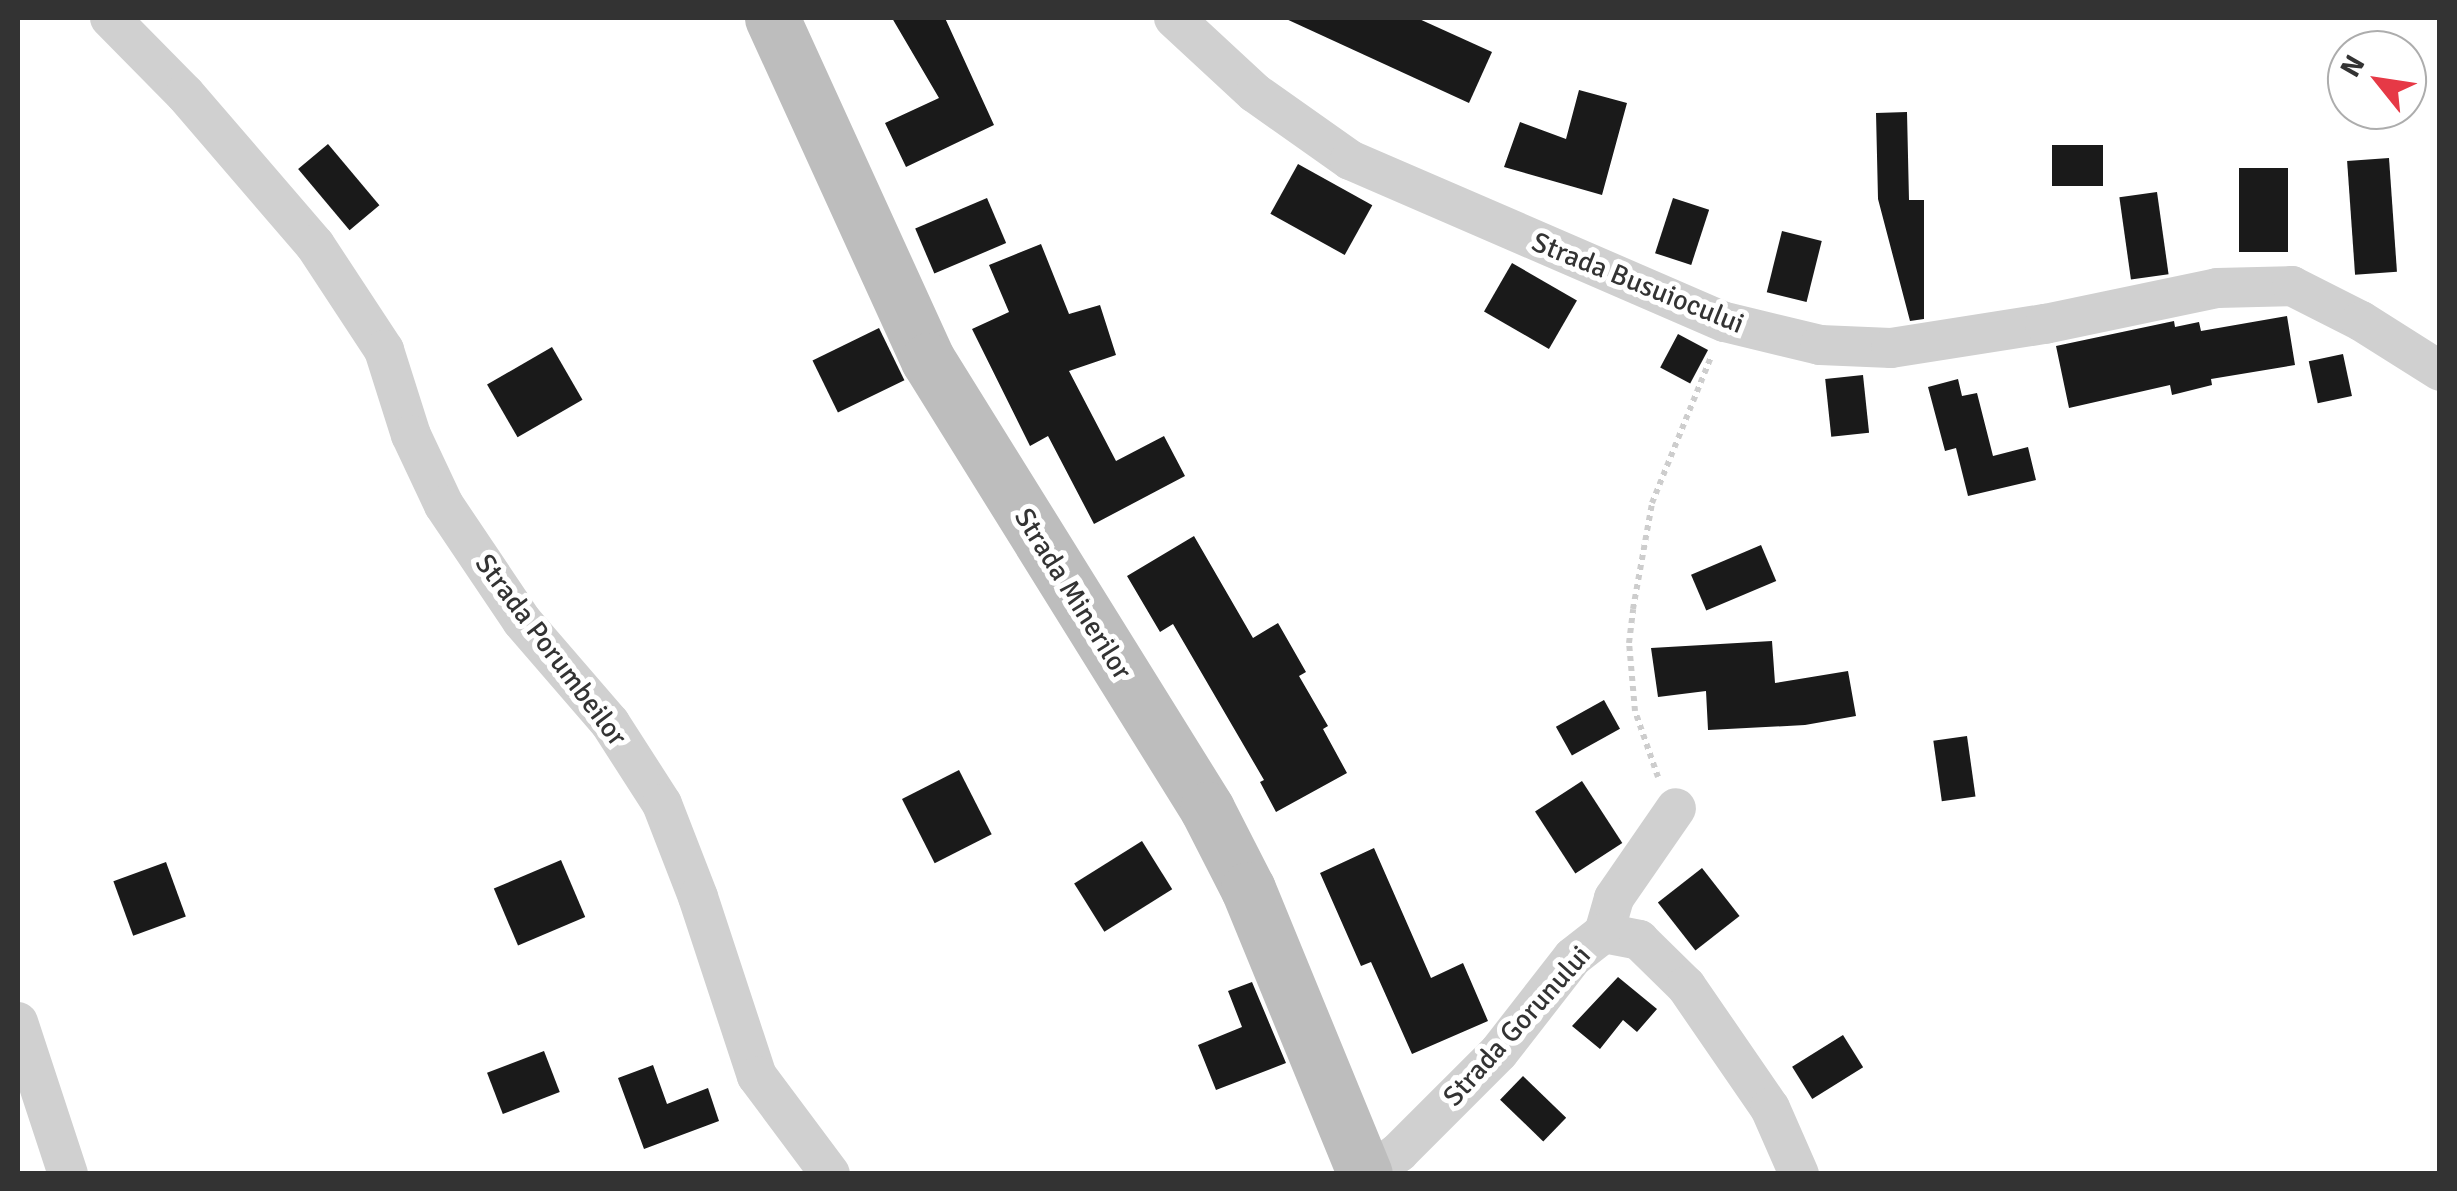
<!DOCTYPE html>
<style>
body{margin:0}
#map{position:relative;width:2457px;height:1191px;overflow:hidden;background:#fff;font-family:Signika,sans-serif}
div>[style]{position:absolute}
.building>*{inset:0;background:#1a1a1a;transform-origin:0 0}
.path>*{height:6px;margin-top:-3px;transform-origin:0;background:repeating-linear-gradient(90deg,#cdcdcd 0 5px,transparent 0 10px)}
.street>*{height:40px;margin:-20px;padding:0 20px;transform-origin:20px;border-radius:20px;background:#d0d0d0}
.secondary>*{height:55px;margin:-27.5px;padding:0 27.5px;transform-origin:27.5px;border-radius:27.5px;background:#bdbdbd}
span{translate:-50% -50%;white-space:nowrap;text-align:center;line-height:1.15;-webkit-text-stroke:10px #fff;paint-order:stroke}
.street-label{font-size:28px;color:#333}
.frame{position:absolute;inset:0;border:20px solid #333;pointer-events:none}
.north{position:absolute;left:2327px;top:30px;width:100px;height:100px;box-sizing:border-box;background:#fff;border:2px solid #adadad;border-radius:50%;rotate:300deg;font-size:28px;font-weight:700;line-height:40px;text-align:center;color:#333}
.north::after{content:'';display:block;margin:auto;width:35px;height:45px;background:#e63946;clip-path:polygon(50% 0,100% 100%,50% 72%,0 100%)}
</style>
<div id="map">
<div class="building">
<div style="clip-path:polygon(892px 18px,945px 18px,994px 125px,906px 167px,885px 123px,939px 98px)"></div>
<div style="clip-path:polygon(1284px 18px,1417px 18px,1492px 52px,1469px 103px)"></div>
<div style="clip-path:polygon(1579px 90px,1627px 103px,1602px 195px,1504px 167px,1520px 122px,1566px 139px)"></div>
<div style="clip-path:polygon(1907px 112px,1909px 200px,1924px 200px,1924px 319px,1910px 321px,1878px 199px,1876px 113px)"></div>
<div style="left:328px;top:144px;width:80px;height:39px;rotate:50deg"></div>
<div style="left:2103px;top:145px;width:41px;height:51px;rotate:90deg"></div>
<div style="left:2389px;top:158px;width:114px;height:42px;rotate:86deg"></div>
<div style="left:1298px;top:164px;width:85px;height:57px;rotate:29deg"></div>
<div style="left:2239px;top:168px;width:49px;height:84px"></div>
<div style="left:2157px;top:192px;width:83px;height:38px;rotate:82deg"></div>
<div style="left:987px;top:198px;width:49px;height:78px;rotate:67deg"></div>
<div style="left:1673px;top:198px;width:38px;height:58px;rotate:18deg"></div>
<div style="left:1782px;top:231px;width:41px;height:63px;rotate:14deg"></div>
<div style="clip-path:polygon(1041px 244px,1069px 314px,1100px 305px,1116px 355px,1069px 371px,1116px 461px,1164px 436px,1185px 476px,1094px 524px,1048px 436px,1030px 446px,972px 329px,1009px 312px,989px 265px)"></div>
<div style="left:1512px;top:263px;width:75px;height:56px;rotate:30deg"></div>
<div style="clip-path:polygon(2287px 316px,2295px 365px,2211px 379px,2212px 385px,2172px 395px,2170px 385px,2069px 408px,2056px 346px,2174px 321px,2175px 327px,2199px 322px,2201px 331px)"></div>
<div style="left:879px;top:328px;width:58px;height:74px;rotate:64deg"></div>
<div style="left:1678px;top:334px;width:34px;height:38px;rotate:28deg"></div>
<div style="left:552px;top:347px;width:61px;height:75px;rotate:60deg"></div>
<div style="left:2343px;top:354px;width:43px;height:35px;rotate:78deg"></div>
<div style="left:1863px;top:375px;width:58px;height:38px;rotate:84deg"></div>
<div style="clip-path:polygon(1958px 379px,1962px 396px,1977px 393px,1993px 456px,2028px 447px,2036px 480px,1968px 496px,1956px 448px,1945px 451px,1928px 387px)"></div>
<div style="clip-path:polygon(1194px 536px,1253px 638px,1278px 623px,1306px 672px,1299px 676px,1328px 726px,1323px 729px,1347px 773px,1276px 812px,1260px 782px,1264px 780px,1173px 624px,1160px 632px,1127px 576px)"></div>
<div style="left:1761px;top:545px;width:39px;height:76px;rotate:67deg"></div>
<div style="clip-path:polygon(1772px 641px,1775px 683px,1848px 671px,1856px 716px,1805px 725px,1708px 730px,1706px 691px,1658px 697px,1651px 648px)"></div>
<div style="left:1604px;top:700px;width:33px;height:55px;rotate:61deg"></div>
<div style="left:1967px;top:736px;width:61px;height:34px;rotate:82deg"></div>
<div style="left:959px;top:770px;width:72px;height:64px;rotate:63deg"></div>
<div style="left:1582px;top:781px;width:74px;height:56px;rotate:57deg"></div>
<div style="left:1142px;top:841px;width:57px;height:80px;rotate:58deg"></div>
<div style="clip-path:polygon(1374px 848px,1431px 978px,1463px 963px,1488px 1021px,1412px 1054px,1371px 962px,1361px 966px,1320px 873px)"></div>
<div style="left:561px;top:860px;width:62px;height:73px;rotate:67deg"></div>
<div style="left:166px;top:862px;width:58px;height:56px;rotate:70deg"></div>
<div style="left:1702px;top:868px;width:61px;height:56px;rotate:52deg"></div>
<div style="clip-path:polygon(1618px 977px,1657px 1009px,1637px 1032px,1623px 1020px,1600px 1049px,1572px 1026px)"></div>
<div style="clip-path:polygon(1252px 982px,1286px 1063px,1216px 1090px,1198px 1045px,1242px 1027px,1228px 991px)"></div>
<div style="left:1843px;top:1035px;width:38px;height:60px;rotate:58deg"></div>
<div style="left:544px;top:1051px;width:44px;height:61px;rotate:69deg"></div>
<div style="clip-path:polygon(653px 1065px,667px 1104px,708px 1088px,719px 1121px,644px 1149px,618px 1078px)"></div>
<div style="left:1523px;top:1076px;width:60px;height:33px;rotate:44deg"></div>
</div>
<div class="path">
<div style="left:1658px;top:777px;width:70px;rotate:-109.2deg"></div>
<div style="left:1635px;top:711px;width:68px;rotate:-95deg"></div>
<div style="left:1629px;top:643px;width:34px;rotate:-83deg"></div>
<div style="left:1633px;top:609px;width:108px;rotate:-79.8deg"></div>
<div style="left:1652px;top:503px;width:157px;rotate:-68deg"></div>
</div>
<div class="street">
<div style="left:110px;top:18px;width:107px;rotate:45.4deg"></div>
<div style="left:185px;top:94px;width:199px;rotate:49.3deg"></div>
<div style="left:315px;top:245px;width:126px;rotate:56.7deg"></div>
<div style="left:384px;top:350px;width:89px;rotate:72.4deg"></div>
<div style="left:411px;top:435px;width:77px;rotate:64.8deg"></div>
<div style="left:444px;top:505px;width:140px;rotate:56.1deg"></div>
<div style="left:522px;top:621px;width:135px;rotate:49.2deg"></div>
<div style="left:610px;top:723px;width:96px;rotate:57.3deg"></div>
<div style="left:662px;top:804px;width:100px;rotate:68.8deg"></div>
<div style="left:698px;top:897px;width:188px;rotate:71.8deg"></div>
<div style="left:757px;top:1076px;width:122px;rotate:53.3deg"></div>
<div style="left:1174px;top:18px;width:110px;rotate:42.8deg"></div>
<div style="left:1255px;top:93px;width:116px;rotate:35.2deg"></div>
<div style="left:1350px;top:160px;width:408px;rotate:23.4deg"></div>
<div style="left:1725px;top:322px;width:98px;rotate:13.6deg"></div>
<div style="left:1820px;top:345px;width:71px;rotate:2.4deg"></div>
<div style="left:1891px;top:348px;width:156px;rotate:-8.9deg"></div>
<div style="left:2045px;top:324px;width:176px;rotate:-11.8deg"></div>
<div style="left:2217px;top:288px;width:75px;rotate:-1.5deg"></div>
<div style="left:2292px;top:286px;width:77px;rotate:26.9deg"></div>
<div style="left:2361px;top:321px;width:93px;rotate:32.3deg"></div>
<div style="left:1604px;top:933px;width:36px;rotate:-74deg"></div>
<div style="left:1614px;top:898px;width:109px;rotate:-55.4deg"></div>
<div style="left:18px;top:1022px;width:160px;rotate:71.8deg"></div>
<div style="left:1368px;top:1174px;width:38px;rotate:-35deg"></div>
<div style="left:1399px;top:1152px;width:141px;rotate:-45deg"></div>
<div style="left:1499px;top:1052px;width:120px;rotate:-52.1deg"></div>
<div style="left:1573px;top:957px;width:39px;rotate:-38deg"></div>
<div style="left:1604px;top:933px;width:36px;rotate:11deg"></div>
<div style="left:1639px;top:940px;width:66px;rotate:44.4deg"></div>
<div style="left:1686px;top:986px;width:148px;rotate:55.5deg"></div>
<div style="left:1770px;top:1108px;width:72px;rotate:66.3deg"></div>
</div>
<div class="secondary">
<div style="left:772px;top:18px;width:376px;rotate:65.5deg"></div>
<div style="left:928px;top:360px;width:529px;rotate:58.14deg"></div>
<div style="left:1207px;top:809px;width:90px;rotate:62.9deg"></div>
<div style="left:1248px;top:889px;width:308px;rotate:67.7deg"></div>
</div>
<div class="street-label">
<span style="left:1638px;top:283px;rotate:22deg">Strada Busuiocului</span>
<span style="left:1073px;top:594px;rotate:58deg">Strada Minerilor</span>
<span style="left:551px;top:650px;rotate:53deg">Strada Porumbeilor</span>
<span style="left:1517px;top:1026px;rotate:-48deg">Strada Gorunului</span>
</div>
<div class="frame"></div>
<div class="north">N</div>
</div>
